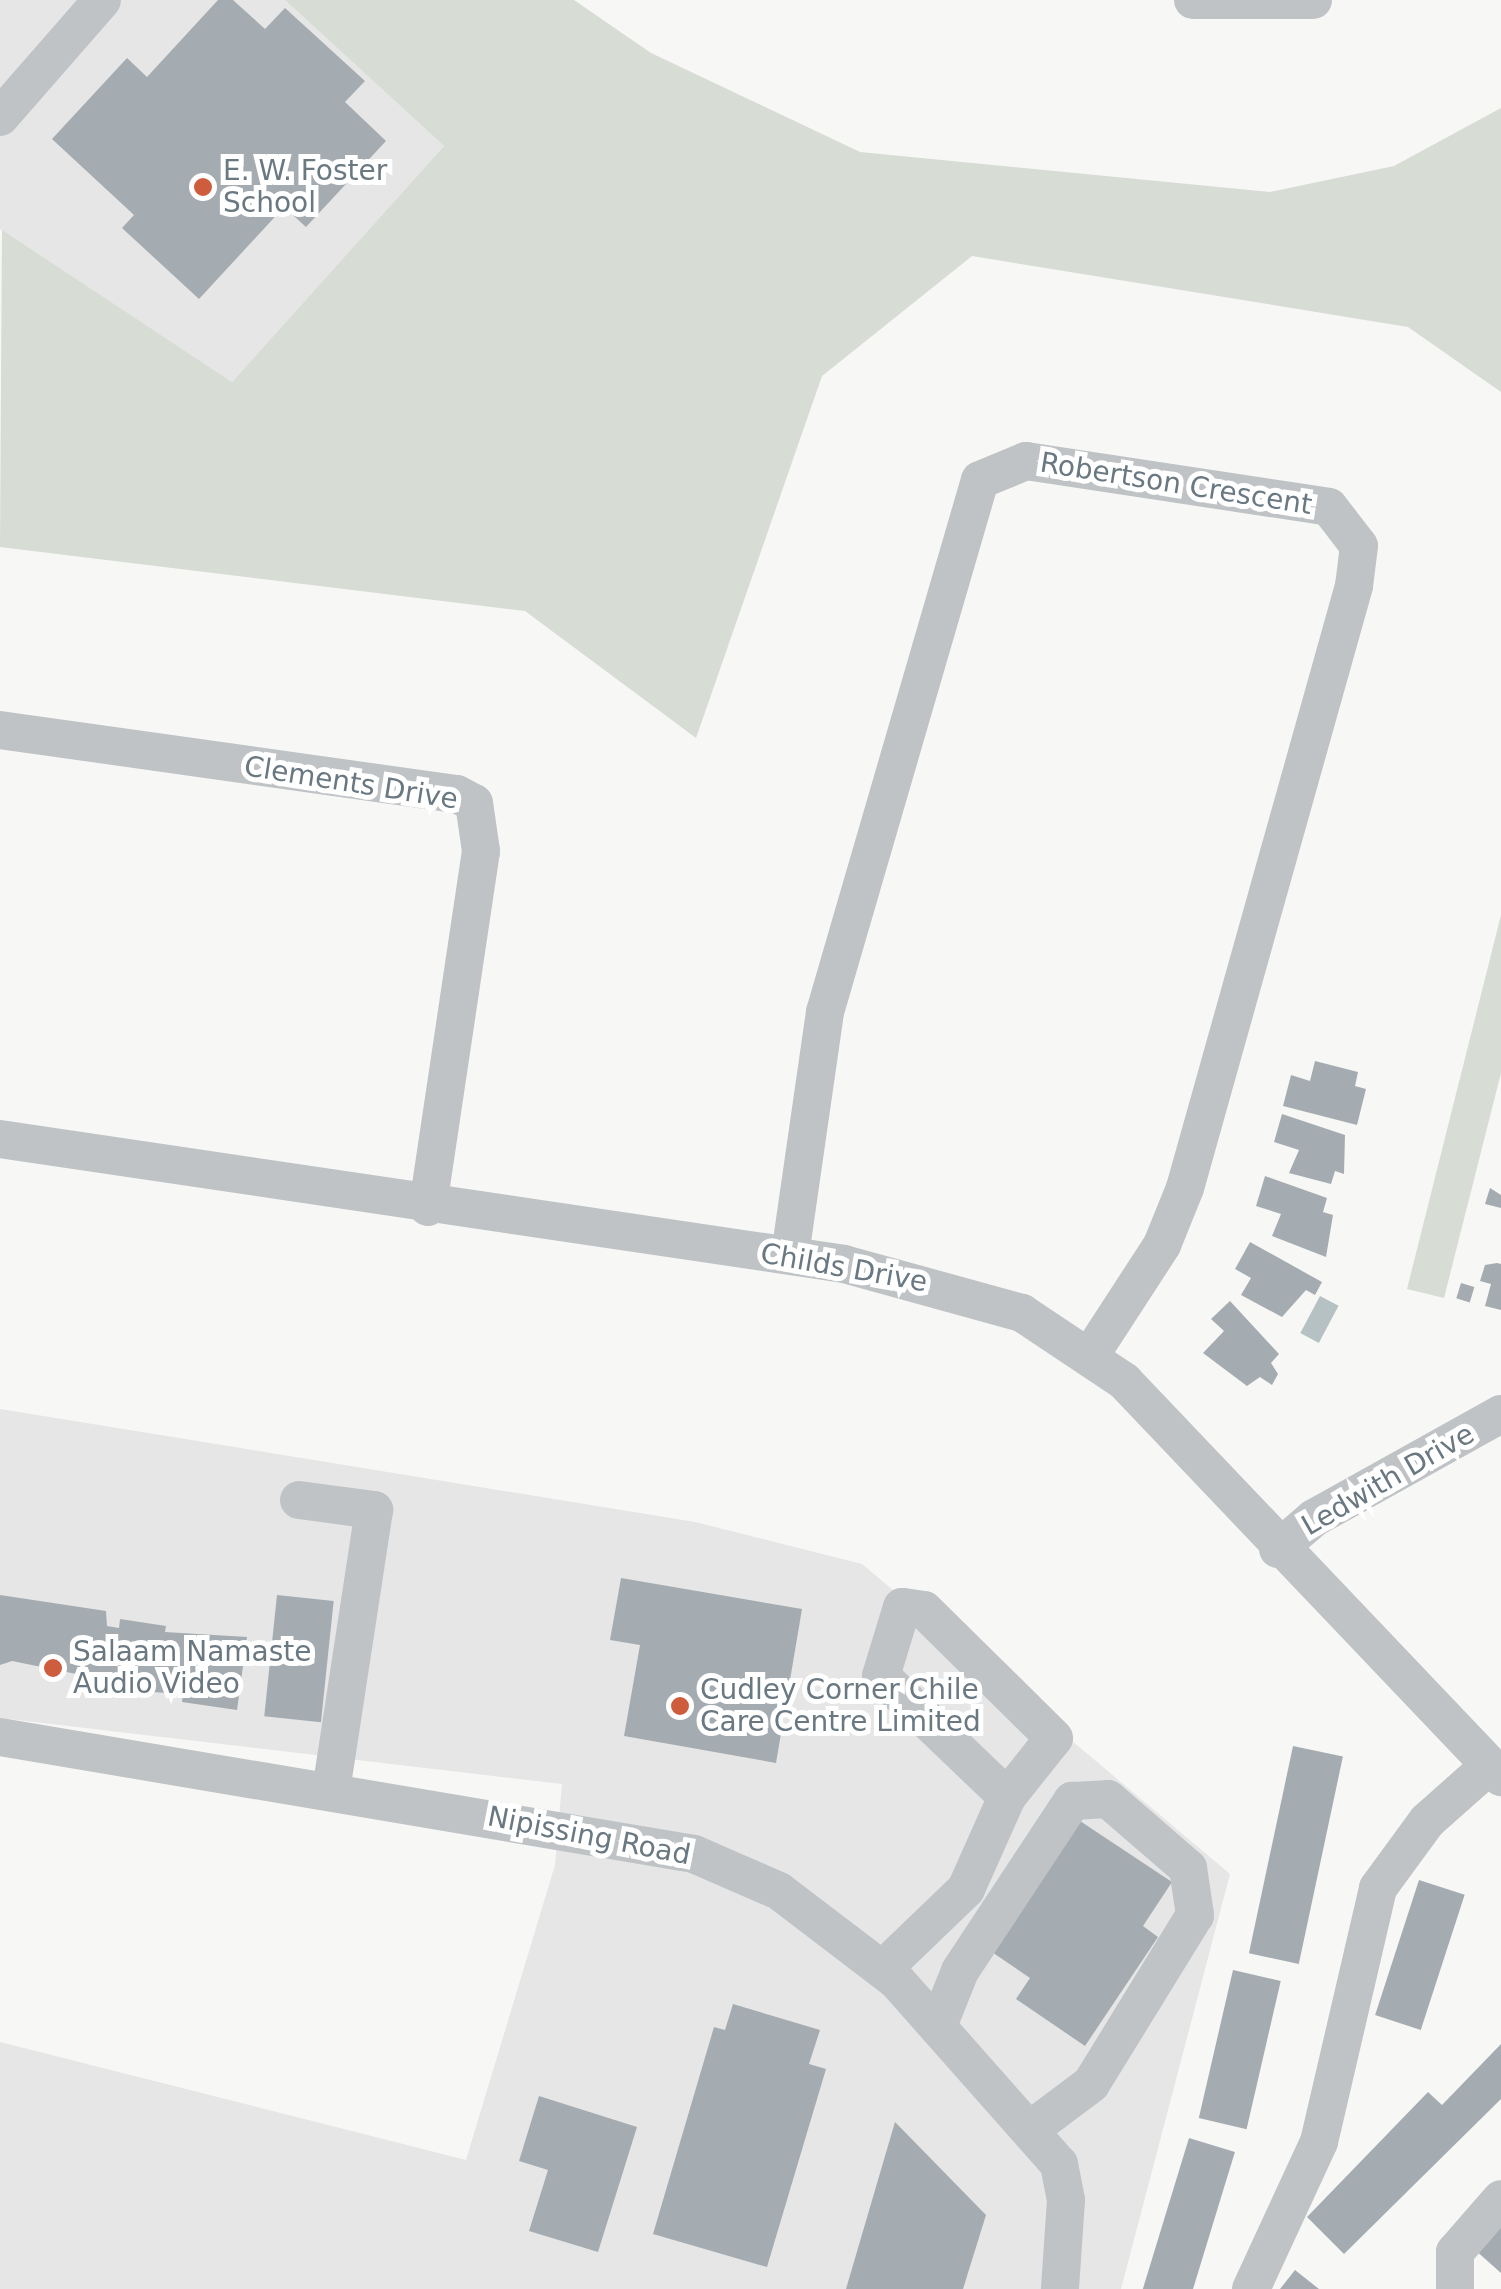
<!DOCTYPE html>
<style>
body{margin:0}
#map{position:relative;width:1501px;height:2289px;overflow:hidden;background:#f7f7f5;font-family:"DejaVu Sans",sans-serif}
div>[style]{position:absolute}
.built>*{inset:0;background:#e5e6e5}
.green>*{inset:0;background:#d7dcd5}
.water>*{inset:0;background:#b6c1c4;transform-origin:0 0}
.building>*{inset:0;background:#a5acb1;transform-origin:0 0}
.minor>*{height:38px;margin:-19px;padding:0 19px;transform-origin:19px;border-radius:19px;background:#bfc3c6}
.dots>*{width:28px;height:28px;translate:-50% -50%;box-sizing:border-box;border:5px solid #fff;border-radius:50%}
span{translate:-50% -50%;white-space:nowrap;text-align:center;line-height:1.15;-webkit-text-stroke:10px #fff;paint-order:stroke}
.poi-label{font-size:28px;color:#6a7882}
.left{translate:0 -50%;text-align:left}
.street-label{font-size:28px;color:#6a7882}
</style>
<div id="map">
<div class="built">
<div style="clip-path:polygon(0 0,285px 0,444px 146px,232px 382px,0 229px)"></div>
<div style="clip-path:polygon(0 1409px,695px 1522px,862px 1564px,1230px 1874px,1121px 2289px,0 2289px,0 2042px,466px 2160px,555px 1865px,562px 1784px,0 1718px)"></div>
</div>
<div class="green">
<div style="clip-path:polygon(285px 0,574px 0,651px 53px,860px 152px,1270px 192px,1394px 166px,1501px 108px,1501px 392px,1408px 327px,972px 256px,822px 376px,696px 738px,525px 611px,0 547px,2px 230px,232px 382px,444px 146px)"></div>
<div style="clip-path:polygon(1501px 915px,1501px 1073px,1444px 1298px,1407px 1289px)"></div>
</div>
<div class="water">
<div style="left:1320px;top:1296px;width:21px;height:42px;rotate:28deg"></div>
</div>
<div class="building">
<div style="clip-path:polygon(218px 0,233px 0,265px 29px,285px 8px,365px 81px,345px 102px,386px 141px,306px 227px,284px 207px,199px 299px,122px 228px,134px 215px,52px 139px,127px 58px,147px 77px)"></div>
<div style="clip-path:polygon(1315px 1061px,1358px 1072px,1355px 1086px,1366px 1089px,1357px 1125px,1283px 1106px,1291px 1075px,1310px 1081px)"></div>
<div style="clip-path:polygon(1282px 1114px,1345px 1135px,1344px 1174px,1335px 1171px,1331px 1184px,1289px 1173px,1299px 1150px,1274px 1142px)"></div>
<div style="clip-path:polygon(1265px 1176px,1327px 1198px,1323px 1212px,1333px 1215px,1326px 1257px,1272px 1236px,1281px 1214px,1256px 1206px)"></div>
<div style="clip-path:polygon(1490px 1188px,1501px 1195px,1501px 1208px,1485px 1204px)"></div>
<div style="clip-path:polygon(1250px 1242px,1322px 1282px,1315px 1295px,1306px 1290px,1282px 1317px,1241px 1295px,1251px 1278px,1235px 1269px)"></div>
<div style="clip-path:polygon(1497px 1263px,1501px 1264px,1501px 1310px,1485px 1306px,1491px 1284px,1480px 1281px,1485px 1265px)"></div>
<div style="left:1461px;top:1283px;width:14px;height:16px;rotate:17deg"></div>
<div style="clip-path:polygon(1230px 1301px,1279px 1354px,1271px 1363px,1278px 1374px,1272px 1385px,1260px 1377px,1247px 1386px,1203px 1353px,1224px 1331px,1211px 1319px)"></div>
<div style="clip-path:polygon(621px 1578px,802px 1609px,776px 1763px,624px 1736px,640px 1645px,610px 1640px)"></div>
<div style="clip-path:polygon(0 1595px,106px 1611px,107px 1626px,119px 1628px,120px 1619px,166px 1626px,165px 1632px,247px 1637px,237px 1710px,182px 1702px,183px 1694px,105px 1689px,106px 1680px,12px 1661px,0 1665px)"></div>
<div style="left:277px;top:1595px;width:57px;height:122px;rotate:6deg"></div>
<div style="left:1293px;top:1746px;width:51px;height:212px;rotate:12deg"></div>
<div style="clip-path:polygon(1074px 1817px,1172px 1882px,1143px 1926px,1158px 1937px,1085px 2046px,1016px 1999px,1030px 1978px,986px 1948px)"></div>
<div style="left:1419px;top:1880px;width:48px;height:142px;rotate:18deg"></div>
<div style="left:1233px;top:1970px;width:49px;height:152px;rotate:13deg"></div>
<div style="clip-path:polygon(733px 2004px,820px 2030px,809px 2064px,826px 2069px,767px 2267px,653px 2234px,714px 2027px,725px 2030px)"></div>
<div style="clip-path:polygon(1501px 2044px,1501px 2099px,1344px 2254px,1307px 2217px,1428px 2092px,1442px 2105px)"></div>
<div style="clip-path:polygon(539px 2096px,637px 2127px,598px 2252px,529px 2231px,548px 2170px,519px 2161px)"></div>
<div style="clip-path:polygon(895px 2122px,986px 2215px,963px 2289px,846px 2289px)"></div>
<div style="left:1189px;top:2138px;width:48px;height:158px;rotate:17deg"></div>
<div style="clip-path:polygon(1501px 2219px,1501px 2273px,1474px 2249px)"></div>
<div style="clip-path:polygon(1295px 2270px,1319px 2289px,1280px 2289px)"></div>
</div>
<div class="minor">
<div style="left:1193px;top:0;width:120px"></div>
<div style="left:0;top:117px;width:155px;rotate:-48.9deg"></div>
<div style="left:0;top:730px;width:461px;rotate:8deg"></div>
<div style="left:457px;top:794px;width:19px;rotate:28deg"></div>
<div style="left:474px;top:803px;width:49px;rotate:81.7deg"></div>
<div style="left:481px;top:851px;width:360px;rotate:98.5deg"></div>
<div style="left:0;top:1139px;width:853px;rotate:8.42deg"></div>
<div style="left:844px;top:1264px;width:185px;rotate:15.4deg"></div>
<div style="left:1022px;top:1313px;width:123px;rotate:33.7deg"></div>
<div style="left:1124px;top:1381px;width:547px;rotate:46.41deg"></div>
<div style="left:790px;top:1255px;width:246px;rotate:-81.8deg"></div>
<div style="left:825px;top:1012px;width:554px;rotate:-73.76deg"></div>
<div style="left:980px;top:480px;width:50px;rotate:-22.4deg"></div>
<div style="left:1026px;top:461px;width:306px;rotate:8.6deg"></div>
<div style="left:1329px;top:507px;width:49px;rotate:52.4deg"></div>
<div style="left:1359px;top:546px;width:40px;rotate:97.1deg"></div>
<div style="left:1354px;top:586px;width:625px;rotate:105.68deg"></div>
<div style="left:1185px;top:1188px;width:61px;rotate:112deg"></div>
<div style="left:1162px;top:1245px;width:132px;rotate:123deg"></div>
<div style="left:299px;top:1500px;width:76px;rotate:7.6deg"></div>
<div style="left:374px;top:1510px;width:285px;rotate:98.7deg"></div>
<div style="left:1278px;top:1549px;width:48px;rotate:-40.7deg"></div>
<div style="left:1314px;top:1518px;width:214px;rotate:-29.1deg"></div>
<div style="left:0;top:1737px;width:704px;rotate:9.57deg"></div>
<div style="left:694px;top:1854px;width:93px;rotate:23.5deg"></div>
<div style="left:779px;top:1891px;width:147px;rotate:37.3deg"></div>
<div style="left:896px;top:1980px;width:246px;rotate:48.5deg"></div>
<div style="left:1059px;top:2164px;width:37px;rotate:79deg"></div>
<div style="left:1066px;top:2200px;width:89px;rotate:93.9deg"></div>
<div style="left:884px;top:1968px;width:114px;rotate:-43.9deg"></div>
<div style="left:966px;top:1889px;width:101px;rotate:-66deg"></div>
<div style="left:1007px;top:1797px;width:75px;rotate:-51.5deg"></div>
<div style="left:1054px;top:1738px;width:182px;rotate:-135.4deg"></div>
<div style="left:924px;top:1610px;width:22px;rotate:-172deg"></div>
<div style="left:902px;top:1607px;width:72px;rotate:106.9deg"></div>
<div style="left:881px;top:1676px;width:175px;rotate:43.8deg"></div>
<div style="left:938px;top:2026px;width:59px;rotate:-68.2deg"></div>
<div style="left:960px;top:1971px;width:204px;rotate:-56.6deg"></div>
<div style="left:1072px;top:1801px;width:36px;rotate:-3deg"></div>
<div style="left:1108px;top:1799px;width:106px;rotate:40.8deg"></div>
<div style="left:1188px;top:1868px;width:48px;rotate:81.5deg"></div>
<div style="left:1195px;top:1915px;width:198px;rotate:121.6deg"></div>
<div style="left:1091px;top:2084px;width:75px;rotate:143.1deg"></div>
<div style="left:1251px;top:2289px;width:162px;rotate:-65.2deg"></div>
<div style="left:1319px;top:2142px;width:261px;rotate:-76.9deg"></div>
<div style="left:1378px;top:1888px;width:83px;rotate:-53.8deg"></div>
<div style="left:1427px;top:1821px;width:84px;rotate:-41.6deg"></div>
<div style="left:1455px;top:2289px;width:37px;rotate:-90deg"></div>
<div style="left:1455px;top:2252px;width:70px;rotate:-49deg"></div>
</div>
<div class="dots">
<div style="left:203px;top:187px;background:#ce5d3e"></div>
<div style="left:53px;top:1668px;background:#ce5d3e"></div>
<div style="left:680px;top:1706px;background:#ce5d3e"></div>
</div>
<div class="poi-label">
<span class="left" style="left:223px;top:187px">E. W. Foster<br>School</span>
<span class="left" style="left:73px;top:1668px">Salaam Namaste<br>Audio Video</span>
<span class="left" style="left:700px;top:1706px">Cudley Corner Chile<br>Care Centre Limited</span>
</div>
<div class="street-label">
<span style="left:1176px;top:484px;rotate:9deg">Robertson Crescent</span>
<span style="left:351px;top:783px;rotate:9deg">Clements Drive</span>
<span style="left:844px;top:1268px;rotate:10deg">Childs Drive</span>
<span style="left:1388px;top:1480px;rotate:-30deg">Ledwith Drive</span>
<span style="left:589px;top:1836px;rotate:11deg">Nipissing Road</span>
</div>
</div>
